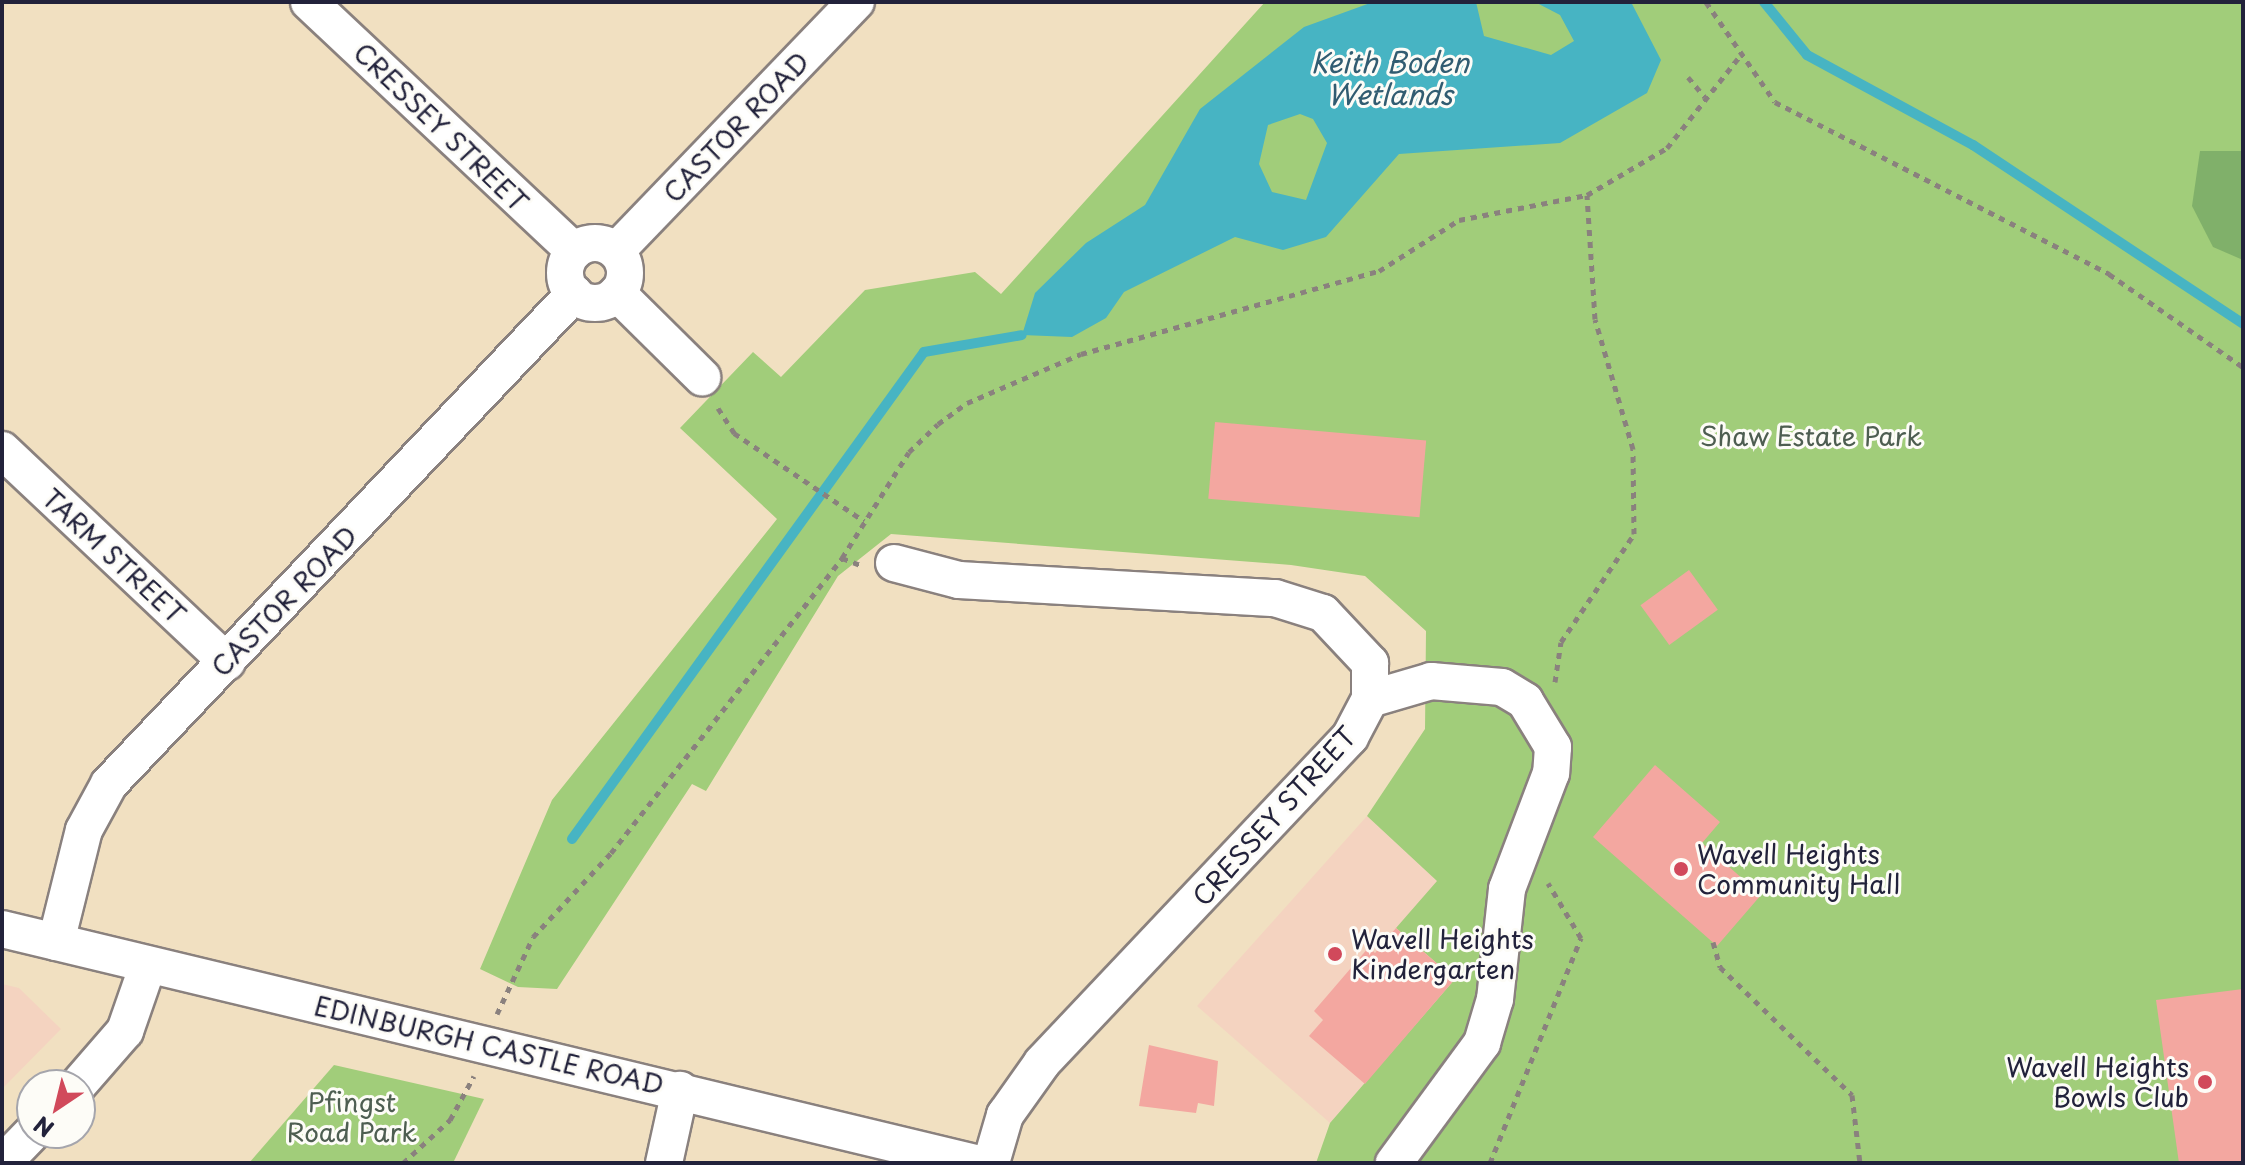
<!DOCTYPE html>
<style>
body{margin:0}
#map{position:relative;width:2245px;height:1165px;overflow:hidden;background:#f1e0c1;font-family:"Playpen Sans",sans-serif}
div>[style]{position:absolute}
.built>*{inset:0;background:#f4d3c0}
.green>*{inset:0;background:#a1cd7a}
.forest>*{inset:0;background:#80b06a}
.water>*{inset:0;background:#47b4c3}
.stream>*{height:10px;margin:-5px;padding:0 5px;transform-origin:5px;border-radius:5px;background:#47b4c3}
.building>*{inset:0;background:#f3a7a0;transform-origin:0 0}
.path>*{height:5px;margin-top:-2.5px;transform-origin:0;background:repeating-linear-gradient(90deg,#8a817e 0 6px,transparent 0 12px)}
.roads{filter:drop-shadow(2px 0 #8a817e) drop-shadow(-2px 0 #8a817e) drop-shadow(0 2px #8a817e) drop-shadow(0 -2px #8a817e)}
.minor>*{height:36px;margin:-18px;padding:0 18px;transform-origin:18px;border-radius:18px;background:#fff}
.minor>.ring{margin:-18px;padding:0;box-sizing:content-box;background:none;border:36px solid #fff;border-radius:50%}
.dots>*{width:22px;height:22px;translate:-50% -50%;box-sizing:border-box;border:4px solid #fdfcf7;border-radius:50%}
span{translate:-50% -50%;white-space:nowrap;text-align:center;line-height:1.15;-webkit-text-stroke:6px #fdfcf7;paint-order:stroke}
.street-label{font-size:26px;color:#22223b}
.park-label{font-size:26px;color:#4e5e51}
.poi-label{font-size:26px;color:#22223b}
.left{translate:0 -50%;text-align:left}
.right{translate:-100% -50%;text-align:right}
.water-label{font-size:28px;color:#315c71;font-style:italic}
.frame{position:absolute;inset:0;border:4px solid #22223b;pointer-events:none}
.north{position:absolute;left:16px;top:1069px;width:80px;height:80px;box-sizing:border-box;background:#fdfcf7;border:2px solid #a5a5ac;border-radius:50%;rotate:215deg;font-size:22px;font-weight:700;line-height:32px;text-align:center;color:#22223b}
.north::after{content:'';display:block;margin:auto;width:28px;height:36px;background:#d1495b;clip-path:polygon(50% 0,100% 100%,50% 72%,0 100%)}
</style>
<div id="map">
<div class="built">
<div style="clip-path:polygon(1367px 816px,1437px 881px,1455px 979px,1330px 1123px,1197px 1006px)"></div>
<div style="clip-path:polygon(2px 984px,19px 988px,61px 1029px,2px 1089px)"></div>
</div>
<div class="green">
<div style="clip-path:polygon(1265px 2px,2243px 2px,2243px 1163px,1316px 1163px,1330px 1123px,1455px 979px,1396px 928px,1437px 881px,1367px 816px,1425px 729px,1426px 631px,1365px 576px,1291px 565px,891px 534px,838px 576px,706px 791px,692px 784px,557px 989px,518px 987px,480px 969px,552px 800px,777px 519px,680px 428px,753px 352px,781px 377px,865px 290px,975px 272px,1001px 294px)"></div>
<div style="clip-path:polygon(334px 1065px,484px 1099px,453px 1163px,249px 1163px)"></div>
</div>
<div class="forest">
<div style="clip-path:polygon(2200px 151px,2243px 151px,2243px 260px,2213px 247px,2192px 206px)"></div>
</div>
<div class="water">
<div style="clip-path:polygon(evenodd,1373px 2px,1476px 2px,1484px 36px,1551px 55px,1574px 41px,1560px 15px,1535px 2px,1631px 2px,1661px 60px,1647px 93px,1560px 143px,1399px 154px,1326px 237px,1283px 250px,1235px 237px,1124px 292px,1106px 318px,1072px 337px,1022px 335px,1035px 293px,1086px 243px,1145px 205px,1200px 109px,1304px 27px,1373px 2px,1300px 114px,1313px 119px,1327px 143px,1306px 200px,1272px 192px,1259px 164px,1268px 125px,1300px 114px)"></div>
</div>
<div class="stream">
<div style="left:1764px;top:2px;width:68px;rotate:50.9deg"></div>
<div style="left:1807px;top:55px;width:189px;rotate:28.5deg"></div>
<div style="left:1973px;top:145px;width:324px;rotate:33.5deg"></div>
<div style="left:572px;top:839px;width:601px;rotate:-54.14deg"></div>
<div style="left:924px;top:352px;width:99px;rotate:-9.8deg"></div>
</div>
<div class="building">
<div style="left:1215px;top:422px;width:212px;height:77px;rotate:5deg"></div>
<div style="left:1689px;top:570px;width:49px;height:60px;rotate:54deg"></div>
<div style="clip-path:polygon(1655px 765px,1720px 822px,1702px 843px,1761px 895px,1717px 946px,1593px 837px)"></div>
<div style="clip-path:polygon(1396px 928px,1455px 979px,1365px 1084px,1309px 1036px,1323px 1020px,1314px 1011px,1369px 947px,1375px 953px)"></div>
<div style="clip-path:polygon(2243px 989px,2243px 1163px,2179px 1163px,2156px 1000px)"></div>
<div style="clip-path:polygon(1149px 1045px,1218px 1061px,1214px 1106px,1198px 1103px,1196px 1113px,1139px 1106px)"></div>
</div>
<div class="path">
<div style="left:1706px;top:2px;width:121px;rotate:55.4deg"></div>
<div style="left:1775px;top:102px;width:376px;rotate:27.2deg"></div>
<div style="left:2109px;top:274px;width:163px;rotate:34.8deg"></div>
<div style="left:1688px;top:77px;width:26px;rotate:50deg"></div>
<div style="left:718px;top:408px;width:30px;rotate:57deg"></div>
<div style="left:734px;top:433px;width:157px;rotate:34.1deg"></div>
<div style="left:842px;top:558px;width:22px;rotate:21deg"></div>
<div style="left:1555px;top:682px;width:40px;rotate:-81.5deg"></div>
<div style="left:1561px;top:642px;width:130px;rotate:-55.9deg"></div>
<div style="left:1634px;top:534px;width:85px;rotate:-90.7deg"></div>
<div style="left:1633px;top:449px;width:135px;rotate:-106.3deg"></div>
<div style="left:1595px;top:319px;width:124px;rotate:-93.7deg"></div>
<div style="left:1713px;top:942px;width:26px;rotate:74deg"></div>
<div style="left:1720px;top:967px;width:184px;rotate:44.1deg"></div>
<div style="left:1852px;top:1095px;width:68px;rotate:83.3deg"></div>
<div style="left:497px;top:1014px;width:85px;rotate:-64.9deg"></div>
<div style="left:533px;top:937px;width:115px;rotate:-47.1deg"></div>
<div style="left:611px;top:853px;width:375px;rotate:-51.9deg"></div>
<div style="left:842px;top:558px;width:125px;rotate:-57.7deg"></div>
<div style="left:909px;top:452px;width:40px;rotate:-44deg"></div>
<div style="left:938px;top:424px;width:36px;rotate:-36deg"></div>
<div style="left:967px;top:403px;width:124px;rotate:-23.3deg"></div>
<div style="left:1081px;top:354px;width:309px;rotate:-15.6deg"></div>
<div style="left:1379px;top:271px;width:95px;rotate:-32.5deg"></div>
<div style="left:1459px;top:220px;width:130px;rotate:-11.1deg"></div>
<div style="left:1587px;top:195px;width:93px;rotate:-30.4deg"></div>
<div style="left:1667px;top:148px;width:116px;rotate:-51.6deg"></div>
<div style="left:403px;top:1163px;width:64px;rotate:-42.5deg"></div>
<div style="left:450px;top:1120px;width:50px;rotate:-61.4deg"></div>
<div style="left:1490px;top:1163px;width:243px;rotate:-68deg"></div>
<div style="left:1581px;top:938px;width:64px;rotate:-121deg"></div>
</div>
<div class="roads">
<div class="minor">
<div style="left:309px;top:2px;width:364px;rotate:43.2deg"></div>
<div class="ring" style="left:565px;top:243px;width:24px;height:24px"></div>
<div style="left:616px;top:251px;width:346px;rotate:-46.1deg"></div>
<div style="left:617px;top:293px;width:120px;rotate:44.7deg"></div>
<div style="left:2px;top:450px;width:309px;rotate:43.3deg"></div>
<div style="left:894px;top:563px;width:67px;rotate:14.7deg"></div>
<div style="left:959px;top:580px;width:317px;rotate:3.3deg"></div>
<div style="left:1275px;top:598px;width:50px;rotate:17.4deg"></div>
<div style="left:1323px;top:613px;width:69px;rotate:46.8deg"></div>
<div style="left:1370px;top:663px;width:36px;rotate:90deg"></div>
<div style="left:1370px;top:699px;width:43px;rotate:117.8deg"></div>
<div style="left:1350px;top:737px;width:448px;rotate:133.4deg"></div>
<div style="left:1042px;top:1063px;width:64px;rotate:125.4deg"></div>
<div style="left:1005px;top:1115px;width:50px;rotate:106.3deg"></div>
<div style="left:1370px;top:699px;width:64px;rotate:-16.4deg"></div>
<div style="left:1431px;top:681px;width:71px;rotate:4.8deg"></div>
<div style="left:1502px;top:687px;width:27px;rotate:31deg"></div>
<div style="left:1525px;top:701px;width:54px;rotate:58.7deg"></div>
<div style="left:1553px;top:747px;width:26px;rotate:94deg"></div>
<div style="left:1551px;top:773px;width:124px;rotate:110.8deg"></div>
<div style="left:1507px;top:889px;width:111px;rotate:96.2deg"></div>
<div style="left:1495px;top:999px;width:46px;rotate:106.5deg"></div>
<div style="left:1482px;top:1043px;width:149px;rotate:126.3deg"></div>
<div style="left:2px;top:929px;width:1001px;rotate:13.52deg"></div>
<div style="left:56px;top:942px;width:115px;rotate:-76deg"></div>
<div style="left:84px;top:830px;width:52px;rotate:-61.5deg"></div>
<div style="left:109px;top:784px;width:676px;rotate:-46.5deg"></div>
<div style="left:78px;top:1085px;width:72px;rotate:-49deg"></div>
<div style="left:125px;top:1031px;width:70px;rotate:-70.8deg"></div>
<div style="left:3px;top:1163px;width:42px;rotate:-46deg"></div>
<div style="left:664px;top:1163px;width:75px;rotate:-77.6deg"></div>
</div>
</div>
<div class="dots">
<div style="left:1681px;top:869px;background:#d1495b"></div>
<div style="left:1335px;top:954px;background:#d1495b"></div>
<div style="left:2205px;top:1082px;background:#d1495b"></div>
</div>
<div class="street-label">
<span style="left:441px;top:127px;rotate:44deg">CRESSEY STREET</span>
<span style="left:736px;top:127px;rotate:-46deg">CASTOR ROAD</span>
<span style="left:114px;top:556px;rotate:43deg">TARM STREET</span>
<span style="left:284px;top:601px;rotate:-46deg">CASTOR ROAD</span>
<span style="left:1274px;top:816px;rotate:-48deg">CRESSEY STREET</span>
<span style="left:489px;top:1045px;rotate:13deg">EDINBURGH CASTLE ROAD</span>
</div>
<div class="park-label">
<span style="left:1811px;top:436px">Shaw Estate Park</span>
<span style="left:352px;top:1117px">Pfingst<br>Road Park</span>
</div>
<div class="poi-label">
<span class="left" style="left:1697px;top:869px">Wavell Heights<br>Community Hall</span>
<span class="left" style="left:1351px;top:954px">Wavell Heights<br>Kindergarten</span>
<span class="right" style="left:2189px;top:1082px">Wavell Heights<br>Bowls Club</span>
</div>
<div class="water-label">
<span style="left:1390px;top:78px">Keith Boden<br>Wetlands</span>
</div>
<div class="frame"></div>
<div class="north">N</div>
</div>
